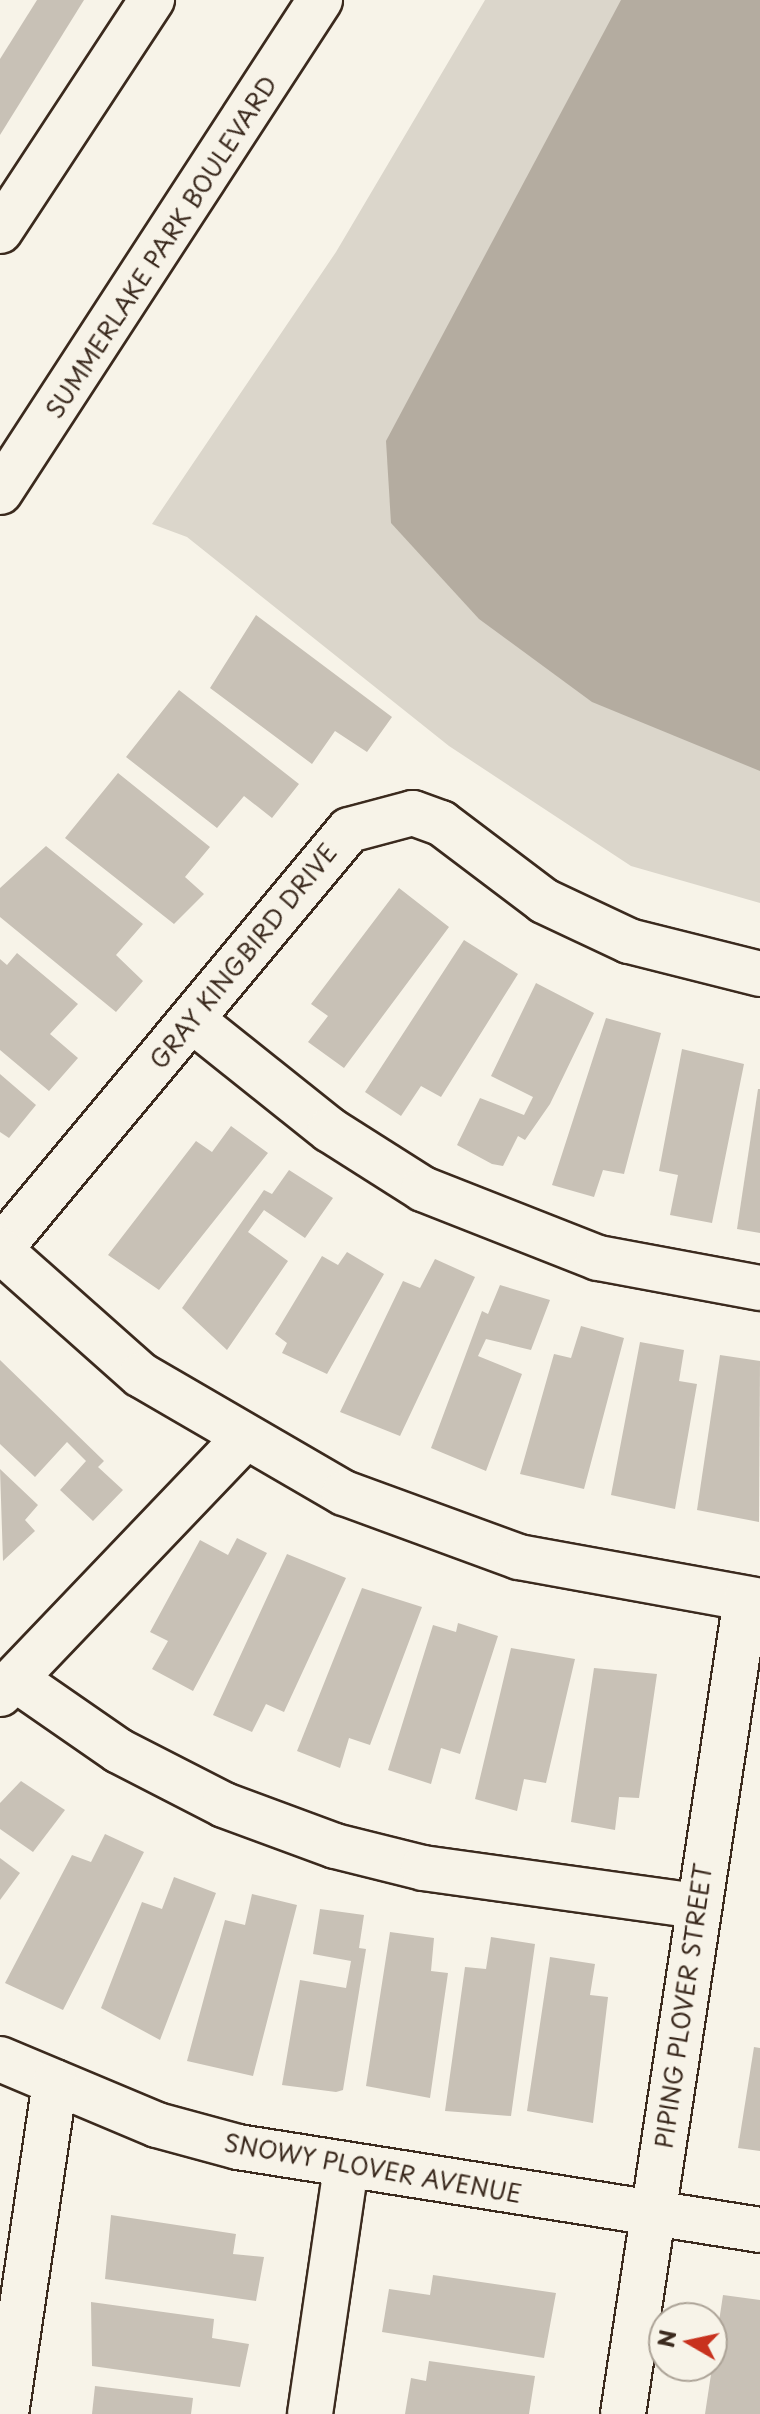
<!DOCTYPE html>
<style>
body{margin:0}
#map{position:relative;width:760px;height:2414px;overflow:hidden;background:#f7f3e8;font-family:"Playpen Sans",sans-serif}
div>[style]{position:absolute}
.green>*{inset:0;background:#dbd6cb}
.water>*{inset:0;background:#b4aca0}
.building>*{inset:0;background:#c8c1b6}
.roads{filter:drop-shadow(2px 0 #3b2a1e) drop-shadow(-2px 0 #3b2a1e) drop-shadow(0 2px #3b2a1e) drop-shadow(0 -2px #3b2a1e)}
.minor>*{height:44px;margin:-22px;padding:0 22px;transform-origin:22px;border-radius:22px;background:#f7f3e8}
.major>*{height:44px;margin:-22px;padding:0 22px;transform-origin:22px;border-radius:22px;background:#f7f3e8}
span{translate:-50% -50%;white-space:nowrap;text-align:center;line-height:1.15;-webkit-text-stroke:7px #f7f3e8;paint-order:stroke}
.street-label{font-size:24px;color:#3b2a1e}
.north{position:absolute;left:648px;top:2302px;width:80px;height:80px;box-sizing:border-box;background:#f7f3e8;border:2px solid #aca397;border-radius:50%;rotate:279deg;font-size:22px;font-weight:700;line-height:32px;text-align:center;color:#3b2a1e}
.north::after{content:'';display:block;margin:auto;width:28px;height:36px;background:#c8321e;clip-path:polygon(50% 0,100% 100%,50% 72%,0 100%)}
</style>
<div id="map">
<div class="green">
<div style="clip-path:polygon(485px 0,760px 0,760px 903px,631px 866px,449px 746px,187px 537px,152px 524px,336px 252px)"></div>
</div>
<div class="water">
<div style="clip-path:polygon(621px 0,760px 0,760px 771px,592px 702px,479px 619px,391px 523px,386px 441px)"></div>
</div>
<div class="building">
<div style="clip-path:polygon(37px 0,84px 0,0 135px,0 59px)"></div>
<div style="clip-path:polygon(256px 615px,392px 717px,367px 752px,335px 731px,312px 764px,210px 688px)"></div>
<div style="clip-path:polygon(179px 690px,299px 784px,272px 818px,244px 796px,217px 828px,126px 757px)"></div>
<div style="clip-path:polygon(118px 773px,210px 847px,185px 877px,204px 894px,174px 924px,65px 838px)"></div>
<div style="clip-path:polygon(46px 846px,143px 924px,116px 955px,143px 981px,116px 1012px,0 917px,0 888px)"></div>
<div style="clip-path:polygon(399px 888px,449px 927px,344px 1068px,308px 1042px,328px 1016px,311px 1004px)"></div>
<div style="clip-path:polygon(464px 940px,518px 974px,441px 1097px,421px 1086px,401px 1116px,365px 1092px)"></div>
<div style="clip-path:polygon(17px 953px,78px 1004px,50px 1034px,78px 1058px,49px 1091px,0 1050px,0 959px,7px 965px)"></div>
<div style="clip-path:polygon(536px 983px,594px 1013px,550px 1104px,525px 1140px,518px 1136px,503px 1166px,492px 1164px,457px 1145px,480px 1098px,524px 1115px,533px 1097px,491px 1076px)"></div>
<div style="clip-path:polygon(606px 1018px,661px 1033px,624px 1174px,603px 1170px,594px 1197px,552px 1185px)"></div>
<div style="clip-path:polygon(682px 1049px,744px 1064px,712px 1223px,670px 1215px,678px 1175px,659px 1171px)"></div>
<div style="clip-path:polygon(0 1074px,36px 1105px,9px 1138px,0 1132px)"></div>
<div style="clip-path:polygon(758px 1089px,760px 1089px,760px 1233px,737px 1229px)"></div>
<div style="clip-path:polygon(231px 1126px,268px 1153px,159px 1290px,108px 1255px,196px 1141px,212px 1152px)"></div>
<div style="clip-path:polygon(289px 1170px,333px 1198px,305px 1238px,264px 1210px,248px 1232px,288px 1261px,227px 1350px,182px 1308px,264px 1190px,272px 1194px)"></div>
<div style="clip-path:polygon(347px 1252px,384px 1274px,327px 1374px,282px 1353px,287px 1343px,275px 1334px,322px 1256px,338px 1265px)"></div>
<div style="clip-path:polygon(435px 1259px,475px 1277px,400px 1436px,340px 1412px,403px 1281px,420px 1288px)"></div>
<div style="clip-path:polygon(500px 1285px,550px 1300px,531px 1350px,486px 1339px,478px 1356px,522px 1374px,486px 1471px,431px 1448px,482px 1311px,488px 1314px)"></div>
<div style="clip-path:polygon(581px 1326px,624px 1338px,584px 1489px,520px 1474px,554px 1354px,571px 1358px)"></div>
<div style="clip-path:polygon(640px 1342px,684px 1350px,679px 1381px,697px 1384px,675px 1509px,611px 1495px)"></div>
<div style="clip-path:polygon(720px 1355px,760px 1361px,759px 1522px,697px 1510px)"></div>
<div style="clip-path:polygon(0 1360px,104px 1461px,98px 1467px,123px 1490px,93px 1521px,60px 1490px,86px 1461px,67px 1442px,35px 1477px,0 1444px)"></div>
<div style="clip-path:polygon(0 1469px,38px 1505px,25px 1520px,35px 1531px,3px 1561px)"></div>
<div style="clip-path:polygon(237px 1538px,267px 1553px,193px 1691px,152px 1669px,168px 1641px,150px 1632px,200px 1540px,228px 1555px)"></div>
<div style="clip-path:polygon(287px 1554px,346px 1578px,284px 1712px,266px 1704px,252px 1732px,213px 1715px)"></div>
<div style="clip-path:polygon(362px 1588px,422px 1607px,370px 1745px,349px 1738px,340px 1768px,297px 1751px)"></div>
<div style="clip-path:polygon(458px 1623px,498px 1636px,460px 1754px,441px 1748px,431px 1784px,388px 1770px,433px 1625px,456px 1632px)"></div>
<div style="clip-path:polygon(511px 1648px,575px 1659px,546px 1783px,524px 1779px,517px 1811px,475px 1799px)"></div>
<div style="clip-path:polygon(594px 1668px,657px 1674px,639px 1798px,619px 1797px,615px 1830px,571px 1822px)"></div>
<div style="clip-path:polygon(21px 1781px,65px 1810px,33px 1852px,0 1829px,0 1803px)"></div>
<div style="clip-path:polygon(105px 1834px,144px 1852px,63px 2010px,5px 1983px,72px 1855px,91px 1862px)"></div>
<div style="clip-path:polygon(0 1858px,20px 1873px,0 1900px)"></div>
<div style="clip-path:polygon(174px 1877px,216px 1893px,160px 2040px,101px 2008px,142px 1902px,162px 1909px)"></div>
<div style="clip-path:polygon(252px 1894px,297px 1905px,253px 2076px,187px 2061px,225px 1920px,245px 1925px)"></div>
<div style="clip-path:polygon(320px 1909px,364px 1915px,359px 1948px,366px 1949px,343px 2090px,336px 2092px,282px 2085px,300px 1980px,346px 1988px,351px 1961px,313px 1954px)"></div>
<div style="clip-path:polygon(390px 1932px,434px 1938px,431px 1971px,448px 1973px,430px 2098px,366px 2086px)"></div>
<div style="clip-path:polygon(491px 1937px,535px 1944px,511px 2116px,445px 2111px,465px 1967px,486px 1969px)"></div>
<div style="clip-path:polygon(550px 1957px,595px 1964px,590px 1995px,608px 1997px,593px 2123px,527px 2111px)"></div>
<div style="clip-path:polygon(754px 2047px,760px 2048px,760px 2151px,738px 2148px)"></div>
<div style="clip-path:polygon(111px 2215px,236px 2234px,233px 2254px,264px 2257px,256px 2301px,105px 2279px)"></div>
<div style="clip-path:polygon(433px 2275px,556px 2293px,544px 2358px,382px 2332px,389px 2289px,430px 2295px)"></div>
<div style="clip-path:polygon(723px 2295px,760px 2300px,760px 2414px,705px 2414px)"></div>
<div style="clip-path:polygon(91px 2302px,214px 2319px,212px 2338px,249px 2344px,240px 2387px,92px 2366px)"></div>
<div style="clip-path:polygon(429px 2361px,535px 2376px,529px 2414px,405px 2414px,411px 2378px,426px 2381px)"></div>
<div style="clip-path:polygon(95px 2386px,193px 2398px,191px 2414px,92px 2414px)"></div>
</div>
<div class="roads">
<div class="minor">
<div style="left:0;top:231px;width:277px;rotate:-56.7deg"></div>
<div style="left:192px;top:1020px;width:176px;rotate:38.6deg"></div>
<div style="left:330px;top:1130px;width:110px;rotate:32.4deg"></div>
<div style="left:423px;top:1189px;width:188px;rotate:21.5deg"></div>
<div style="left:598px;top:1258px;width:165px;rotate:10.5deg"></div>
<div style="left:0;top:1249px;width:545px;rotate:-50.21deg"></div>
<div style="left:349px;top:830px;width:66px;rotate:-14.9deg"></div>
<div style="left:413px;top:813px;width:30px;rotate:20deg"></div>
<div style="left:441px;top:823px;width:129px;rotate:37.1deg"></div>
<div style="left:544px;top:901px;width:94px;rotate:25.2deg"></div>
<div style="left:629px;top:941px;width:135px;rotate:14.1deg"></div>
<div style="left:0;top:1250px;width:188px;rotate:41.6deg"></div>
<div style="left:141px;top:1375px;width:235px;rotate:30.2deg"></div>
<div style="left:344px;top:1493px;width:186px;rotate:20.1deg"></div>
<div style="left:519px;top:1557px;width:245px;rotate:10.3deg"></div>
<div style="left:15px;top:1679px;width:126px;rotate:34.7deg"></div>
<div style="left:119px;top:1751px;width:118px;rotate:27.2deg"></div>
<div style="left:224px;top:1805px;width:118px;rotate:20.3deg"></div>
<div style="left:335px;top:1846px;width:91px;rotate:14deg"></div>
<div style="left:423px;top:1868px;width:278px;rotate:7.9deg"></div>
<div style="left:0;top:1694px;width:354px;rotate:-46.3deg"></div>
<div style="left:0;top:2059px;width:170px;rotate:22.8deg"></div>
<div style="left:157px;top:2125px;width:84px;rotate:15.2deg"></div>
<div style="left:238px;top:2147px;width:529px;rotate:9.03deg"></div>
<div style="left:6px;top:2414px;width:335px;rotate:-81.6deg"></div>
<div style="left:310px;top:2414px;width:251px;rotate:-81.7deg"></div>
<div style="left:623px;top:2414px;width:824px;rotate:-81.42deg"></div>
</div>
<div class="major">
<div style="left:0;top:492px;width:587px;rotate:-56.96deg"></div>
</div>
</div>
<div class="street-label">
<span style="left:161px;top:247px;rotate:-57deg">SUMMERLAKE PARK BOULEVARD</span>
<span style="left:243px;top:956px;rotate:-51deg">GRAY KINGBIRD DRIVE</span>
<span style="left:683px;top:2006px;rotate:-82deg">PIPING PLOVER STREET</span>
<span style="left:373px;top:2168px;rotate:10deg">SNOWY PLOVER AVENUE</span>
</div>
<div class="north">N</div>
</div>
